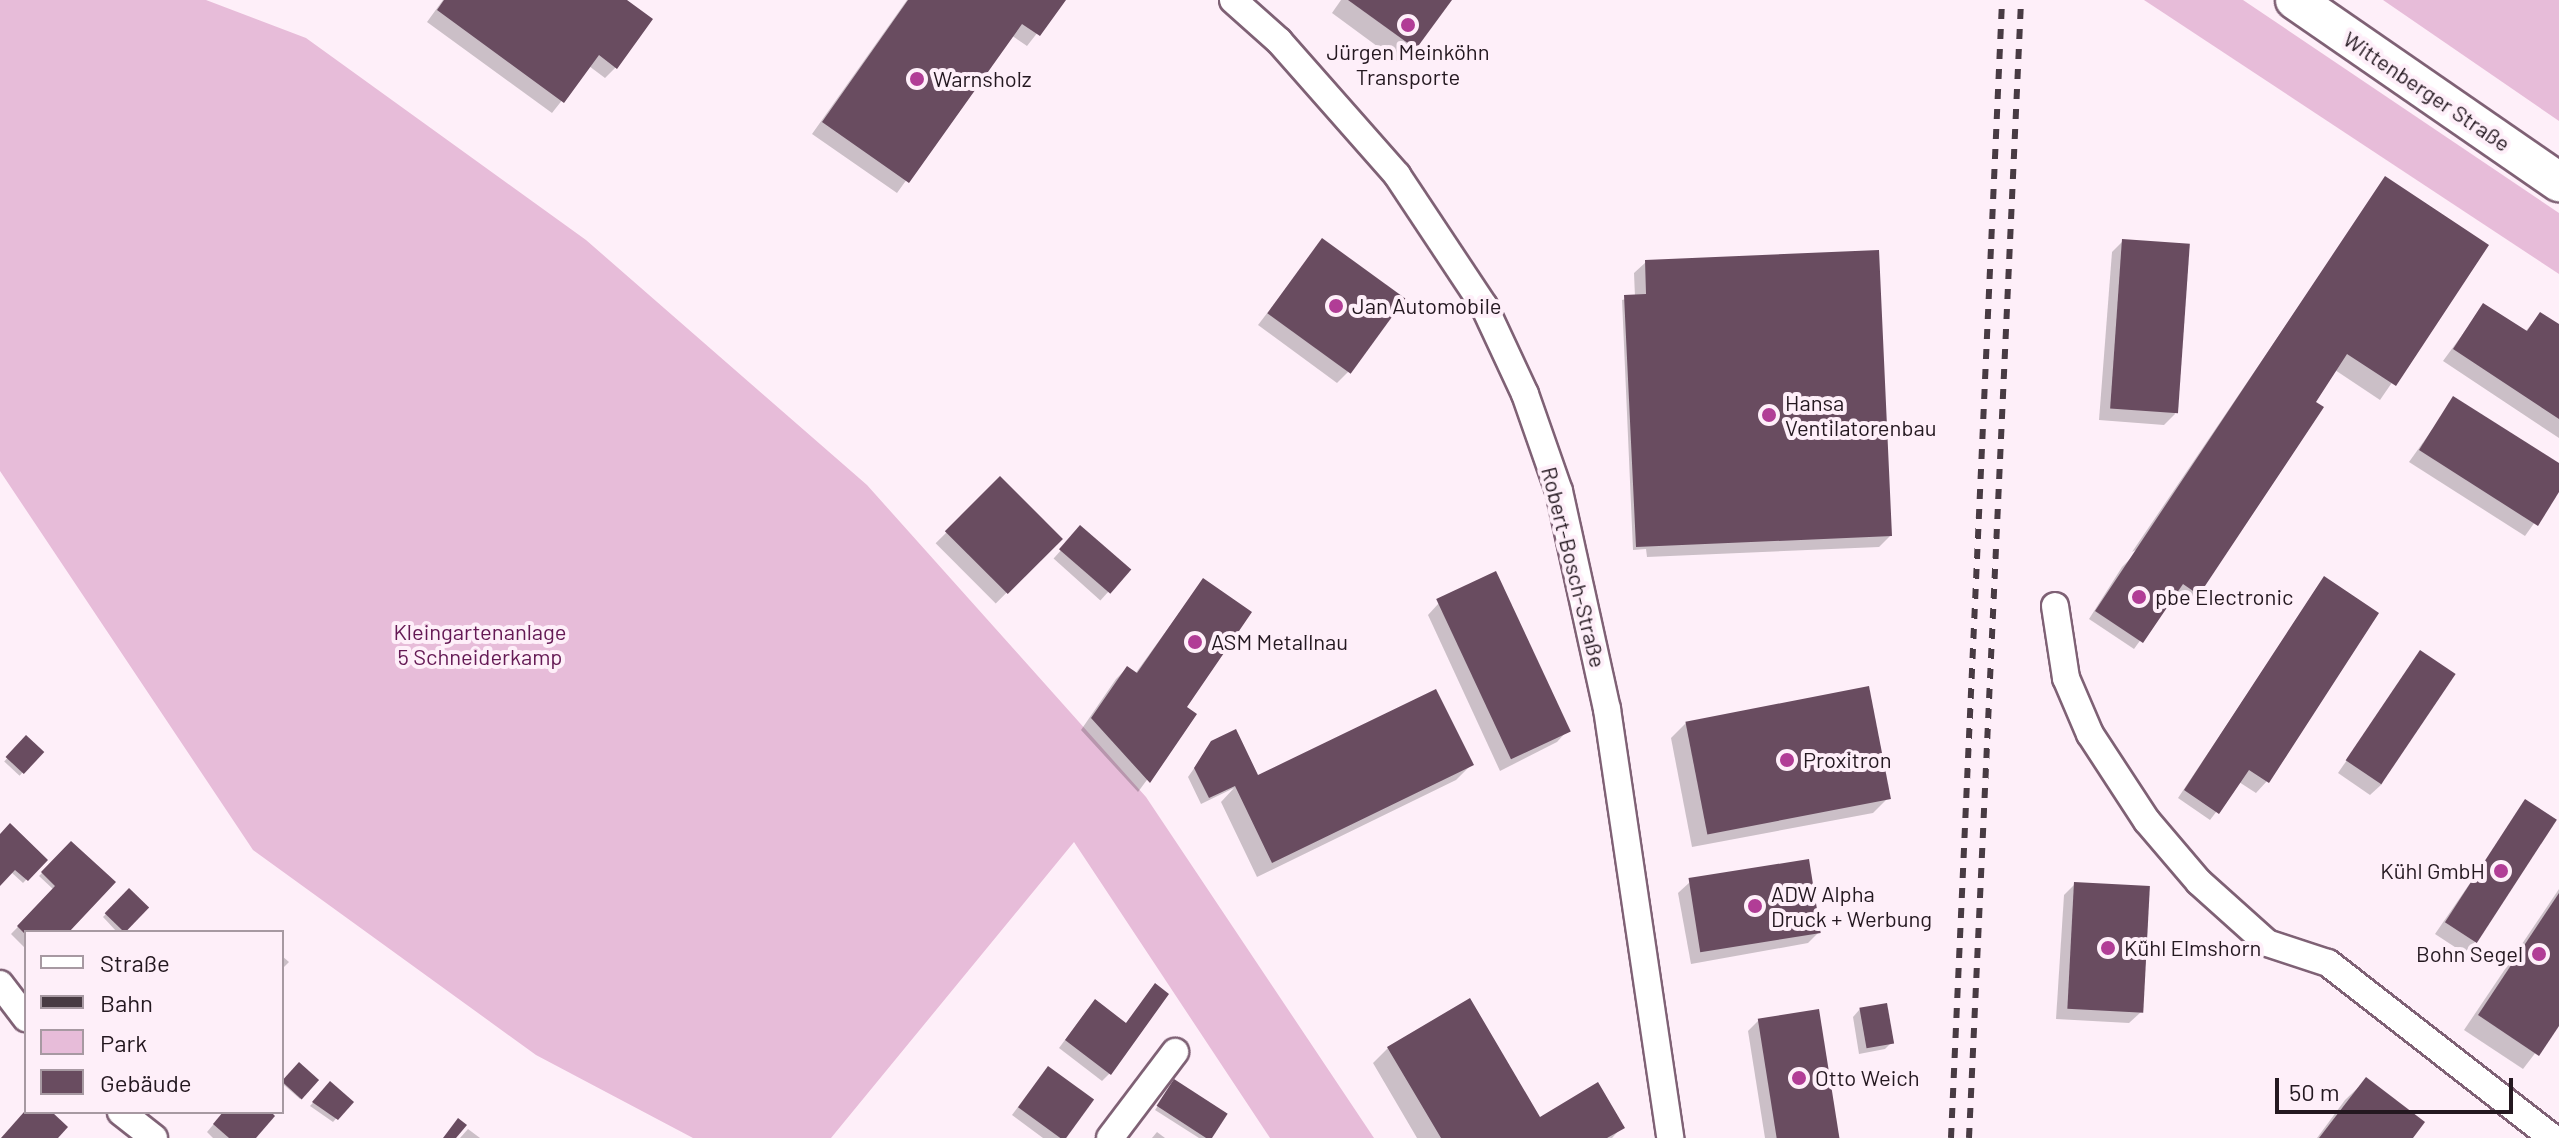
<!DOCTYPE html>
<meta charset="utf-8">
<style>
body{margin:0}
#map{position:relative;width:2559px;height:1138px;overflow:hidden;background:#feeff9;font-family:Barlow,sans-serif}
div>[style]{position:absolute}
.green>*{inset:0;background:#e7bcd9}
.shadow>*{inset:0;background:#0003;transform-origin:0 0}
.building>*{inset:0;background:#694c60;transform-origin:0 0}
.roads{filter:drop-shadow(2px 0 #7f6175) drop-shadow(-2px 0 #7f6175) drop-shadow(0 2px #7f6175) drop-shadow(0 -2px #7f6175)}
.street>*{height:26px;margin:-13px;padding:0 13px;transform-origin:13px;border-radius:13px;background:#fff}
.secondary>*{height:38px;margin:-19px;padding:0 19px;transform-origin:19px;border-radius:19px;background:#fff}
.rail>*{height:6px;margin-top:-3px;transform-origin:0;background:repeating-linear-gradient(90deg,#483b43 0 10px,transparent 0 20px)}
.dots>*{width:22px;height:22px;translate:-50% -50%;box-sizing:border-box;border:4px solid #feeff9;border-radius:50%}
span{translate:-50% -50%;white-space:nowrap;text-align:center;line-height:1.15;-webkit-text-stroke:8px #feeff9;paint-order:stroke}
.poi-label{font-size:22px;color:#241820}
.left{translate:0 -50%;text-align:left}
.right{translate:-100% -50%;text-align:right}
.street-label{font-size:22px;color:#241820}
.park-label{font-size:22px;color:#641954}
.legend{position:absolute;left:24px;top:930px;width:260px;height:184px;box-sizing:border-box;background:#feeff9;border:2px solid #a799a2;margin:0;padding:10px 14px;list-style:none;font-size:24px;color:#241820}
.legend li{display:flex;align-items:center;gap:16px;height:40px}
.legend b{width:40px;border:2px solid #a799a2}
.scale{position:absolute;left:2275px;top:1078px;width:238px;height:36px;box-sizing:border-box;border:4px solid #241820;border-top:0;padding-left:10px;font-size:24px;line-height:28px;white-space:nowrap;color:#241820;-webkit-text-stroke:6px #feeff9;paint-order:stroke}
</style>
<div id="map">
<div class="green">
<div style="clip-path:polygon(0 0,206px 0,306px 38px,586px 240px,867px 485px,1146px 797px,1374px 1138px,1270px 1138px,1074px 842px,831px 1138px,693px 1138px,536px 1055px,253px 850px,0 471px)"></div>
<div style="clip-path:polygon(2144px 0,2243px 0,2559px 213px,2559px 274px)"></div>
<div style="clip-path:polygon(2383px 0,2559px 0,2559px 121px)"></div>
</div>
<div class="shadow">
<div style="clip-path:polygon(443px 0,623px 0,616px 67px,605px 78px,589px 66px,552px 113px,427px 22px)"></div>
<div style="clip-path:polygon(907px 0,1063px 0,1027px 46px,1011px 35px,897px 193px,812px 134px)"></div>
<div style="clip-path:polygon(1341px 0,1449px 0,1400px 63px,1332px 13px)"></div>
<div style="clip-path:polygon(2385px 179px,2486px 246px,2380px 400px,2335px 370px,2198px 594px,2183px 608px,2170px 599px,2134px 649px,2089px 619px,2122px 567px,2143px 546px,2132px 552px)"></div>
<div style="clip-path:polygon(1322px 241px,1348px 372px,1337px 383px,1258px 325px)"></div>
<div style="clip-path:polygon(2123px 241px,2175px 414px,2164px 425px,2099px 420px,2112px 252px)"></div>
<div style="clip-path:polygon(1646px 262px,1890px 536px,1879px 547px,1647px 557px,1646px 549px,1633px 550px,1622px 300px,1635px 297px,1634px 273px)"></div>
<div style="clip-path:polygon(2484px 305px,2525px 332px,2540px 314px,2559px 326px,2559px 438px,2443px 361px)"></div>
<div style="clip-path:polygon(2454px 399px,2559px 466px,2559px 488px,2525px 536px,2409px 462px)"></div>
<div style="left:1000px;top:479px;width:85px;height:91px;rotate:45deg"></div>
<div style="left:1081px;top:528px;width:63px;height:41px;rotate:42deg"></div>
<div style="clip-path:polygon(2324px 579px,2267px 781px,2256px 793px,2239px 782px,2210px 820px,2178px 798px)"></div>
<div style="clip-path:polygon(1203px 580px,1184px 707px,1195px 715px,1138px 792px,1081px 730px,1116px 679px,1127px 668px,1135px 674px)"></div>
<div style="clip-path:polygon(1439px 603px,1568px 730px,1557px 742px,1500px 771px,1428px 615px)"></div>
<div style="clip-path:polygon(2421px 653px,2382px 784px,2370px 795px,2338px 773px)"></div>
<div style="clip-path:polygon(1686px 723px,1888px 798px,1873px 813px,1692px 847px,1671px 738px)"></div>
<div style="left:26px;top:738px;width:21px;height:32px;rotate:43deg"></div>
<div style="clip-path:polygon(1212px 743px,1250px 780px,1471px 765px,1456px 780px,1257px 877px,1221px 802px,1234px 788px,1201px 804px,1188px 777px)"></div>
<div style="clip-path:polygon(2526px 802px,2475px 942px,2464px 953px,2435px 934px)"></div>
<div style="clip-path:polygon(0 837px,45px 860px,23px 883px,11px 872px,0 883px)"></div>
<div style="clip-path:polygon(71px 844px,86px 856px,26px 932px,26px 949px,11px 934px,54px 890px,39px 876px)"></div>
<div style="clip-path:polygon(1690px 882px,1819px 932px,1808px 943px,1691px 964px,1678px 893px)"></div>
<div style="clip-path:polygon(2075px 884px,2141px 1012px,2129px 1023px,2056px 1019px,2064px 895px)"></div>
<div style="clip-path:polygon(2559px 889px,2559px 1022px,2523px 1069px,2464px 1030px)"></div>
<div style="clip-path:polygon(129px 890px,123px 932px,117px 932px,103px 917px)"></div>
<div style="clip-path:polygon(282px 956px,289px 962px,282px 969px)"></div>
<div style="clip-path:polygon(1088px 1009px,1110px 1073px,1102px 1081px,1059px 1048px)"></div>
<div style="clip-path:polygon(1860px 1009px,1892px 1042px,1885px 1049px,1859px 1054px,1853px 1017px)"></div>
<div style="clip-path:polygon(1759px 1020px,1837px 1138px,1765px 1138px,1748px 1031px)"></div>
<div style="clip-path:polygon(1388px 1048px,1540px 1119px,1622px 1127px,1612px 1138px,1417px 1138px,1373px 1063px)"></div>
<div style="left:299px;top:1065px;width:23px;height:25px;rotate:41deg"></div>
<div style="clip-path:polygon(1041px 1076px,1092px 1101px,1064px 1138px,1043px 1138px,1012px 1115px)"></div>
<div style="clip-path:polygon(2366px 1080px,2411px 1138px,2317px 1138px,2345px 1100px)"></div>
<div style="clip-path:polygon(330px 1084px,351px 1102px,333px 1122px,310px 1106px)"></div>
<div style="clip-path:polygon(1172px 1085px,1225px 1114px,1210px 1138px,1199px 1138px,1155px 1110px)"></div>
<div style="clip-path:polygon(224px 1112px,268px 1112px,254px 1138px,213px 1138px,207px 1132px)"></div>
<div style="clip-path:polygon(468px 1129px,480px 1138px,460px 1138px)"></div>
<div style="clip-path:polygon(1157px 1132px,1165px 1138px,1152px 1138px)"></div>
</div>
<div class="building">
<div style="clip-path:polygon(444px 0,627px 0,653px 19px,617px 69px,599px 55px,564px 103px,437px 10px)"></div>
<div style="clip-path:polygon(908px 0,1066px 0,1040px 36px,1022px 24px,909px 183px,822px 122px)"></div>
<div style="clip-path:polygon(1348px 0,1452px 0,1416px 49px)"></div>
<div style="clip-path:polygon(2385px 176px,2489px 245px,2396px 386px,2347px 354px,2316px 402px,2324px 407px,2199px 595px,2183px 584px,2143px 643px,2095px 611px)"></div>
<div style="left:1322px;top:238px;width:103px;height:93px;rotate:36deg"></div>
<div style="left:2122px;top:239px;width:68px;height:170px;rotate:4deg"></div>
<div style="clip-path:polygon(1879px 250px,1892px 536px,1636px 547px,1624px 295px,1646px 294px,1645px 260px)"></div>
<div style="clip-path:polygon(2483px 303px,2527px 331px,2540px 312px,2559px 324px,2559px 419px,2453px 349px)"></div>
<div style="clip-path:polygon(2453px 396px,2559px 463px,2559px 492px,2538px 526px,2419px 450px)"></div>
<div style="left:1000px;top:476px;width:89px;height:78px;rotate:45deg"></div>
<div style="left:1080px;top:525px;width:68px;height:32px;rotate:41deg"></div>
<div style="left:1496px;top:571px;width:177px;height:66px;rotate:65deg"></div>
<div style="clip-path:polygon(2324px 576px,2379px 613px,2269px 783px,2249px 770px,2219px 814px,2184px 790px)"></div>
<div style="clip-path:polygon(1203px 578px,1252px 612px,1187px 707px,1197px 714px,1150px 783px,1091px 718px,1127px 666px,1137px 673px)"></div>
<div style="left:2420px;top:650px;width:43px;height:133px;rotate:34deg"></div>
<div style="left:1869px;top:686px;width:115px;height:187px;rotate:79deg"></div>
<div style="clip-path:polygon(1436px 689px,1474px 765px,1272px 863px,1235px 786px,1209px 798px,1194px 768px,1211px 741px,1236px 729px,1258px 775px)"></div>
<div style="left:26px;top:735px;width:25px;height:30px;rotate:43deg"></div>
<div style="left:2525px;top:799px;width:38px;height:147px;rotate:33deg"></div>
<div style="clip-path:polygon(10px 823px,48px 860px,28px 881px,15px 870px,0 886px,0 834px)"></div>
<div style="clip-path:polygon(71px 841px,116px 882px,69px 932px,26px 935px,17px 926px,55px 886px,41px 872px)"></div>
<div style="left:1809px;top:859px;width:75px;height:122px;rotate:81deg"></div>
<div style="left:2074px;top:882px;width:76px;height:127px;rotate:3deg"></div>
<div style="left:129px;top:888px;width:28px;height:35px;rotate:44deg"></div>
<div style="clip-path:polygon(2559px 893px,2559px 1026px,2539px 1056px,2478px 1015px)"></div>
<div style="clip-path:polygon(1155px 983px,1169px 994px,1111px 1075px,1065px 1040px,1095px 999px,1126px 1023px)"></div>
<div style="clip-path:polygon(1470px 998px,1540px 1117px,1598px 1082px,1625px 1128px,1607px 1138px,1441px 1138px,1387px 1047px)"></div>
<div style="left:1887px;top:1003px;width:41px;height:28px;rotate:80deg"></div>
<div style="left:1819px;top:1009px;width:131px;height:62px;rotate:81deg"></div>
<div style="left:299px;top:1062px;width:27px;height:26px;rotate:42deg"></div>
<div style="left:1048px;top:1066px;width:57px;height:51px;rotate:36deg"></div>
<div style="clip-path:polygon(2366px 1077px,2425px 1122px,2413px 1138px,2319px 1138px)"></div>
<div style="left:1174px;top:1079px;width:64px;height:32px;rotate:33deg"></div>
<div style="clip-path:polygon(330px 1081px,354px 1102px,338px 1120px,312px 1102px)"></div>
<div style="clip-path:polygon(24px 1112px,52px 1112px,68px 1127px,58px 1138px,1px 1138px)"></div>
<div style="clip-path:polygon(223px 1112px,271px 1112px,275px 1116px,256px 1138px,229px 1138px,213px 1124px)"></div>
<div style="clip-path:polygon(458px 1118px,467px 1125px,456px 1138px,443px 1138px)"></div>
</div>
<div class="roads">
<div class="street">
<div style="left:1233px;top:0;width:62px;rotate:41.7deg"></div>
<div style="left:1279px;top:41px;width:179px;rotate:48.6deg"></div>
<div style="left:1397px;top:175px;width:157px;rotate:56.4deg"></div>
<div style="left:1484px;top:306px;width:97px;rotate:65deg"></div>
<div style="left:1525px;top:394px;width:103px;rotate:70.7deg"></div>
<div style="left:1559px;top:491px;width:223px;rotate:77.6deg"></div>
<div style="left:1607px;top:709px;width:434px;rotate:81.6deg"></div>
<div style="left:2055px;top:606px;width:73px;rotate:81.3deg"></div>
<div style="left:2066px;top:678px;width:61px;rotate:66.8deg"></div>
<div style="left:2090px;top:734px;width:104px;rotate:56.8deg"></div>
<div style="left:2147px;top:821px;width:80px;rotate:49.6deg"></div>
<div style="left:2199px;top:882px;width:91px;rotate:41.9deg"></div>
<div style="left:2267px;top:943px;width:64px;rotate:18.2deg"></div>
<div style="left:2328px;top:963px;width:285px;rotate:37.9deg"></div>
<div style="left:0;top:984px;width:43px;rotate:52.6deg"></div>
<div style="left:121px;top:1112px;width:42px;rotate:38.2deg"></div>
<div style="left:1110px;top:1138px;width:108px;rotate:-52.9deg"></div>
</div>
<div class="secondary">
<div style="left:2295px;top:0;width:321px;rotate:34.6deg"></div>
</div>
</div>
<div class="rail">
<div style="left:1951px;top:1138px;width:1139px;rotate:-87.43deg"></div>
<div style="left:1969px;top:1138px;width:1139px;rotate:-87.38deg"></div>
</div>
<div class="dots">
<div style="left:1408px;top:25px;background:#b13d96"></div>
<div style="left:917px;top:79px;background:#b13d96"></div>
<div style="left:1336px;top:306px;background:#b13d96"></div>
<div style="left:1769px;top:415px;background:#b13d96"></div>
<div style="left:2139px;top:597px;background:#b13d96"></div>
<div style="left:1195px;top:642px;background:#b13d96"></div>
<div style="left:1787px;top:760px;background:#b13d96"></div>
<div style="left:2501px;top:871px;background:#b13d96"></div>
<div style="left:1755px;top:906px;background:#b13d96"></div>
<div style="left:2108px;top:948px;background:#b13d96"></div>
<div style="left:2539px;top:954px;background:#b13d96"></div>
<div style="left:1799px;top:1078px;background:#b13d96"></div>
</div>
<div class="poi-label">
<span style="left:1408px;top:64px">Jürgen Meinköhn<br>Transporte</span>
<span class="left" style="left:933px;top:79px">Warnsholz</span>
<span class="left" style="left:1352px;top:306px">Jan Automobile</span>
<span class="left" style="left:1785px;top:415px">Hansa<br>Ventilatorenbau</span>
<span class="left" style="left:2155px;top:597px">pbe Electronic</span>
<span class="left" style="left:1211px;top:642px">ASM Metallnau</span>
<span class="left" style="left:1803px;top:760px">Proxitron</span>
<span class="right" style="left:2485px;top:871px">Kühl GmbH</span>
<span class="left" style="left:1771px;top:906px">ADW Alpha<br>Druck + Werbung</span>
<span class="left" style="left:2124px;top:948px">Kühl Elmshorn</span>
<span class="right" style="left:2523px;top:954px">Bohn Segel</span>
<span class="left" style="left:1815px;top:1078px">Otto Weich</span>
</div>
<div class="street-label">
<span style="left:2427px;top:91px;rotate:34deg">Wittenberger Straße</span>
<span style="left:1574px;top:567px;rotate:76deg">Robert-Bosch-Straße</span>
</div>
<div class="park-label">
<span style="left:480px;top:644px">Kleingartenanlage<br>5 Schneiderkamp</span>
</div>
<ul class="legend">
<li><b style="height:10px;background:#fff"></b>Straße</li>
<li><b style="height:10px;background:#483b43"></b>Bahn</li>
<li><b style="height:22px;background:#e7bcd9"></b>Park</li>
<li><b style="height:22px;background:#694c60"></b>Gebäude</li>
</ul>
<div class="scale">50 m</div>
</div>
